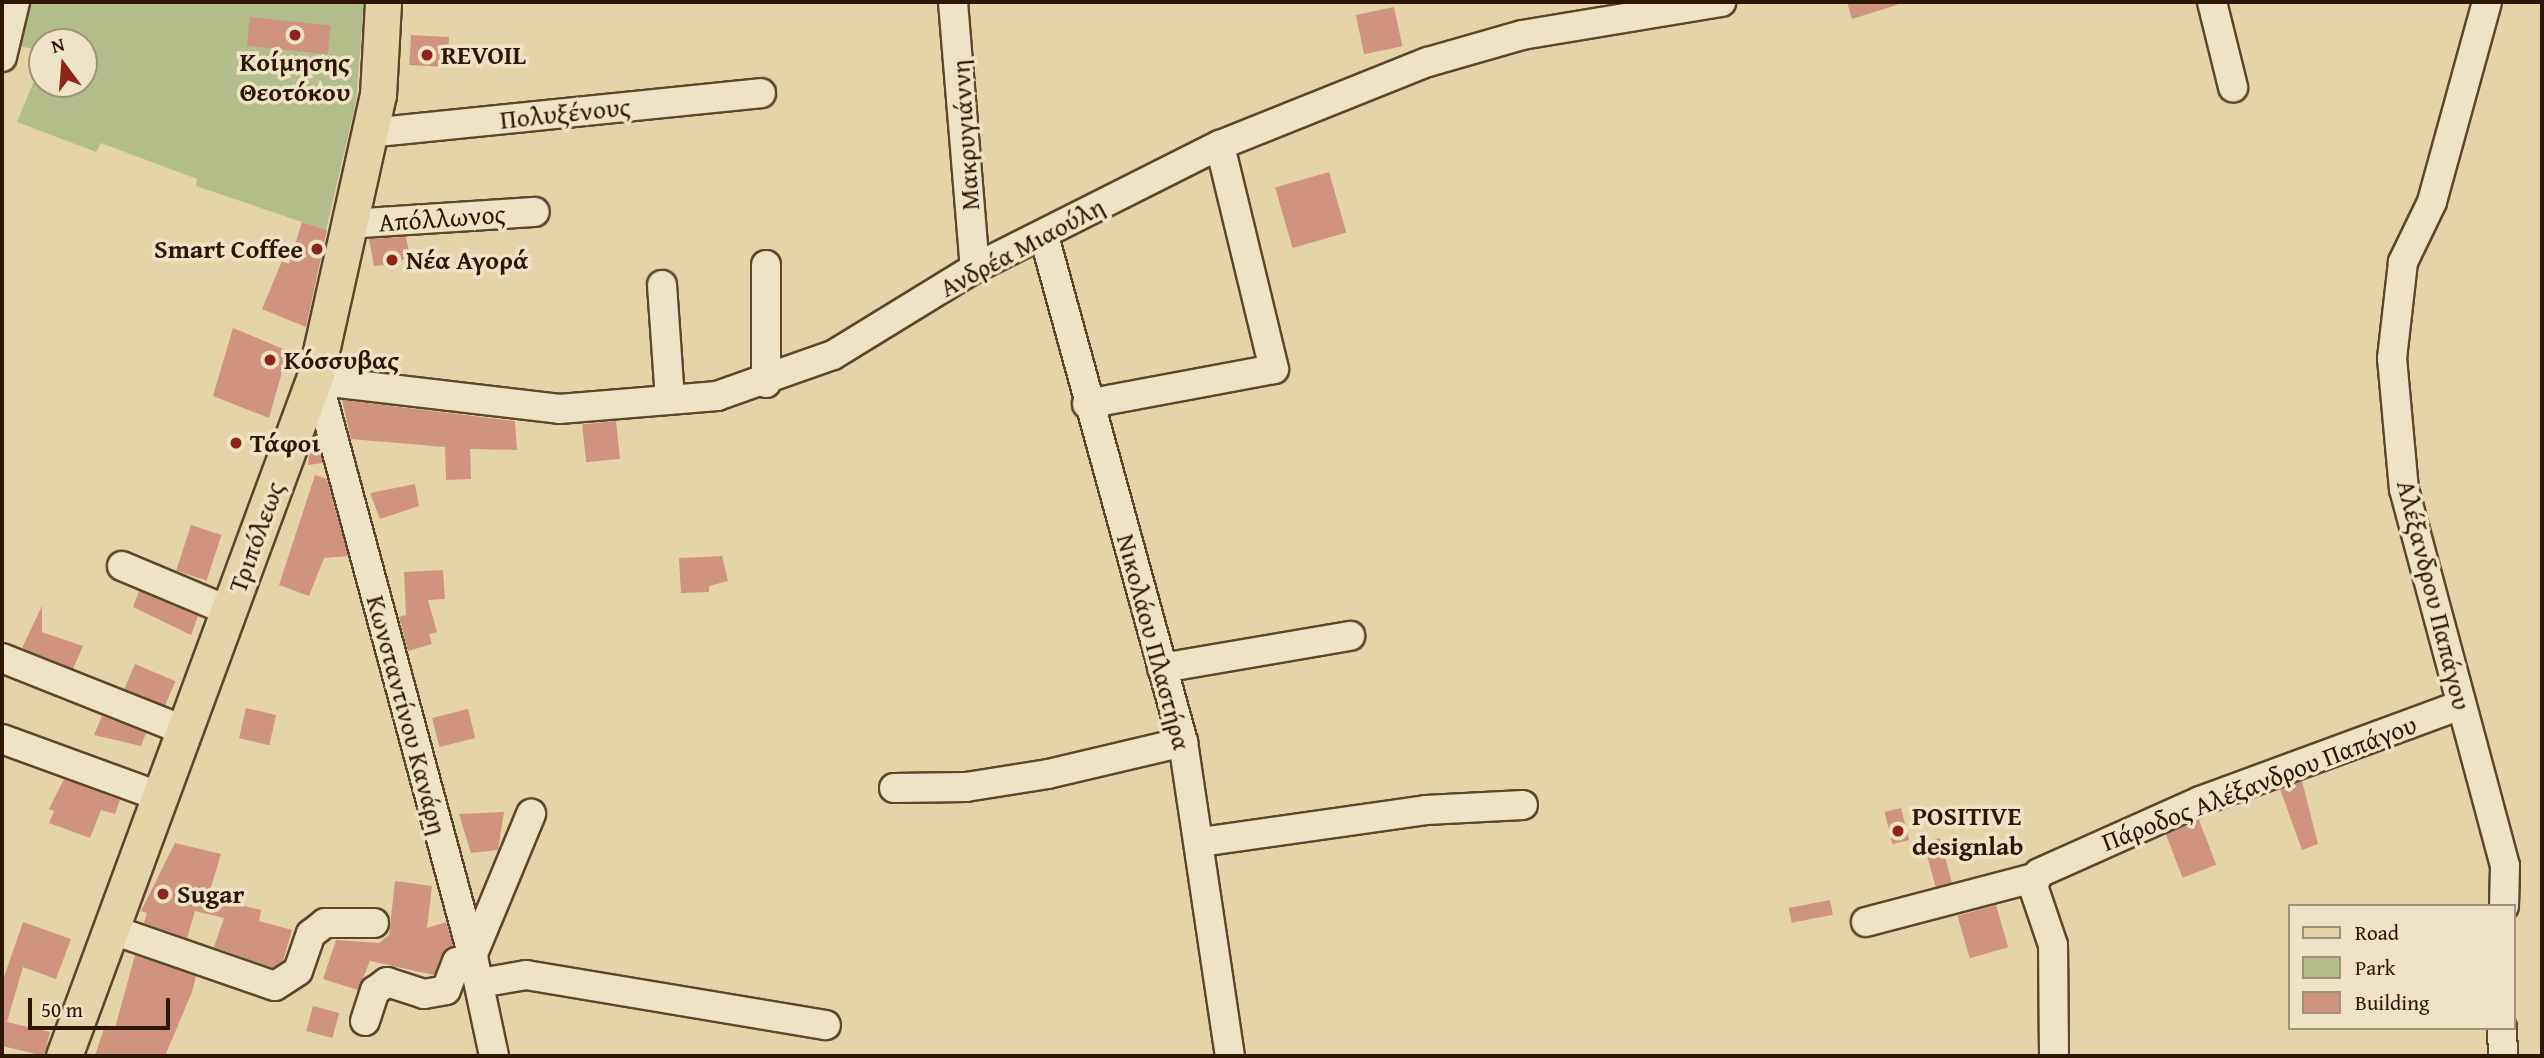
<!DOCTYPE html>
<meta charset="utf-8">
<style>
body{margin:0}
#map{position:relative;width:2544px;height:1058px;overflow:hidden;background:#e5d4a8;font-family:"Gentium Book Plus",serif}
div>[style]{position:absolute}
.green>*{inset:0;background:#b3bd89}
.building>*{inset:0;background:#d0937f;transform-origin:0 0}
.roads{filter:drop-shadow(2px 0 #5c462c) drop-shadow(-2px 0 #5c462c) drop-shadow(0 2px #5c462c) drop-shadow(0 -2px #5c462c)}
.minor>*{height:28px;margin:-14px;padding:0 14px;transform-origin:14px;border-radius:14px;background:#eee3c6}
.major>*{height:35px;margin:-17.5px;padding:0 17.5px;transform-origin:17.5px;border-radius:17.5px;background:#e5d4a8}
.dots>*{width:19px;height:19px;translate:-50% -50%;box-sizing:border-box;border:4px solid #eee3c6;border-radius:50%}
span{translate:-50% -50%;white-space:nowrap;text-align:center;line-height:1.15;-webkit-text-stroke:7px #eee3c6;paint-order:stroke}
.poi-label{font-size:26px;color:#2e1702;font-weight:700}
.left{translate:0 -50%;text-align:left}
.right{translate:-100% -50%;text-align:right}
.street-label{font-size:26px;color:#2e1702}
.frame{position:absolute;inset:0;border:4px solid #2e1702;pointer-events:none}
.legend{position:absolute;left:2288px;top:904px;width:228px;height:126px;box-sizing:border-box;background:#eee3c6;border:2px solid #a19178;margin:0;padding:9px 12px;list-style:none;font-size:21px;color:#2e1702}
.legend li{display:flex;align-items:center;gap:14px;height:35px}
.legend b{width:35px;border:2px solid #a19178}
.north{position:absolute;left:28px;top:28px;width:70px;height:70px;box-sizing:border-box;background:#eee3c6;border:2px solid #a19178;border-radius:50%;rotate:344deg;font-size:19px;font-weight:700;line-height:28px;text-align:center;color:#2e1702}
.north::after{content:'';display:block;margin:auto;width:24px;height:32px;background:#8f2418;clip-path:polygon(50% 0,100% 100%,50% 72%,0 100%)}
.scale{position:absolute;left:28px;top:998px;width:142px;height:32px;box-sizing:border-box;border:4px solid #2e1702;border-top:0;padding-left:9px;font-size:21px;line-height:24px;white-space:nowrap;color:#2e1702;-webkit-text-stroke:5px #eee3c6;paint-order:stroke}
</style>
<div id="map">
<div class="green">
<div style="clip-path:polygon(27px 2px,364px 2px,356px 102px,326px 230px,196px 186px,197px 179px,101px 143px,96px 152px,17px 122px,42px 62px,42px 84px,84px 84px,84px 42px,42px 42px,42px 51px,19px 46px)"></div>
</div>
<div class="building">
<div style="clip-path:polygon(1847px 2px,1897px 2px,1897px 5px,1852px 19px)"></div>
<div style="left:1394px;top:7px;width:40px;height:39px;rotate:78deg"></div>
<div style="left:250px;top:17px;width:81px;height:29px;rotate:6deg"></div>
<div style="left:411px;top:35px;width:38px;height:30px;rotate:3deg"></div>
<div style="left:1329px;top:172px;width:63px;height:56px;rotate:74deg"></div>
<div style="clip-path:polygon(302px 222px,327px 230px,306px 327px,262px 309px,282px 261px,289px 264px)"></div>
<div style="clip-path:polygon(406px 237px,409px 252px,400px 263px,374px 266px,369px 239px)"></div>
<div style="clip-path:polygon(233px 328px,288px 351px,269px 418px,213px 396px)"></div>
<div style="clip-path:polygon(342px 400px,515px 421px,517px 450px,470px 449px,471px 479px,446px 480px,445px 447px,351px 439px)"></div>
<div style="left:616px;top:421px;width:38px;height:34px;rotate:84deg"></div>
<div style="clip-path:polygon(311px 444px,318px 444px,323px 463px,308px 465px)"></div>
<div style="clip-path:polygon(315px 475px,327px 479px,348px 556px,324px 558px,309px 596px,279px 585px)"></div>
<div style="clip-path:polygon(415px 484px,419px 506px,380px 519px,370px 493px)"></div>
<div style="left:191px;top:525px;width:32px;height:48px;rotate:18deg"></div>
<div style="clip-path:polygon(722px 556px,728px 581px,709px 586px,709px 592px,681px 593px,679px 558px)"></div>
<div style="clip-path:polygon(443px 570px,445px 599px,428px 600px,437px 632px,429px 634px,432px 644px,408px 651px,399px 617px,406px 615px,404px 572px)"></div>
<div style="clip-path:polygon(139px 591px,198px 616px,191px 635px,133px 607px)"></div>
<div style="clip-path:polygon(42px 606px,42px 632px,83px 646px,73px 669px,22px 648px)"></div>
<div style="left:135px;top:664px;width:44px;height:27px;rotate:23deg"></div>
<div style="left:246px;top:708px;width:31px;height:31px;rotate:13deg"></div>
<div style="left:468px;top:709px;width:30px;height:37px;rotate:76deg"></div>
<div style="clip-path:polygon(102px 716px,146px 733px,141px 746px,94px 735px)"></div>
<div style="clip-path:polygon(64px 779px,120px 800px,115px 814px,101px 810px,90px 838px,49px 823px,54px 811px,49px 809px)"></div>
<div style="clip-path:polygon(2302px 781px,2318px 844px,2302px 850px,2280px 789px)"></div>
<div style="left:1901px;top:808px;width:33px;height:17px;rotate:76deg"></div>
<div style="clip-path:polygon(504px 812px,498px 850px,471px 853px,459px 814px)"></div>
<div style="left:2199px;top:820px;width:48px;height:36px;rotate:69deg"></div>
<div style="left:1940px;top:838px;width:46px;height:17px;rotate:75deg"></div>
<div style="clip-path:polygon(175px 843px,221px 854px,208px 897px,261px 910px,259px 921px,292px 930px,283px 961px,273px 968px,214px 947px,224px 918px,195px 911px,187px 938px,144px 923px,147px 913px,141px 911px)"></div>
<div style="clip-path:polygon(395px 881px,432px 886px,427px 928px,446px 922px,453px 946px,434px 975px,370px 961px,358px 990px,323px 979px,336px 940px,379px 943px,389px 935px)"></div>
<div style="left:1830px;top:900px;width:15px;height:42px;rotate:79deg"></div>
<div style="left:1996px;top:905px;width:44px;height:40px;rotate:74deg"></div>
<div style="clip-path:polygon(23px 922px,71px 939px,56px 979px,23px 967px,7px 1022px,50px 1032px,44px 1056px,2px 1046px,2px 983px)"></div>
<div style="clip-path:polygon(135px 955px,196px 976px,192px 992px,165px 1056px,95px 1056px,105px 1025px,115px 1028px)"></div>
<div style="left:313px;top:1006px;width:27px;height:26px;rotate:15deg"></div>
</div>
<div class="roads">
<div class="minor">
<div style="left:953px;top:2px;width:267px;rotate:85.3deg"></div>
<div style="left:2212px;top:2px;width:88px;rotate:76.1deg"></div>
<div style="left:2487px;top:2px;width:207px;rotate:105.4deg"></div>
<div style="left:2432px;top:202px;width:67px;rotate:115.8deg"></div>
<div style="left:2403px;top:262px;width:97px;rotate:96.5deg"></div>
<div style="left:2392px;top:358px;width:132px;rotate:84.8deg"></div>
<div style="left:2404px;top:489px;width:390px;rotate:75deg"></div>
<div style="left:2505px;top:866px;width:40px;rotate:91.4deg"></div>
<div style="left:2px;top:57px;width:57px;rotate:-76.7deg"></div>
<div style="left:369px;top:133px;width:394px;rotate:-5.8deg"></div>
<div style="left:348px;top:224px;width:187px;rotate:-3.7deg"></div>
<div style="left:1044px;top:236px;width:525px;rotate:74.64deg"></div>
<div style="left:1183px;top:742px;width:317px;rotate:81.5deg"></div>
<div style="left:766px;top:265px;width:118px;rotate:90deg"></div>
<div style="left:662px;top:285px;width:114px;rotate:86deg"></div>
<div style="left:316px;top:374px;width:25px;rotate:21deg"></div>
<div style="left:339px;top:383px;width:222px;rotate:6.7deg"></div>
<div style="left:559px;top:409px;width:159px;rotate:-4.7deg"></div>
<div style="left:717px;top:396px;width:123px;rotate:-19.5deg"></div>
<div style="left:833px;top:355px;width:167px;rotate:-31.5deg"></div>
<div style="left:975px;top:268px;width:274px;rotate:-26.7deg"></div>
<div style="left:1220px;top:145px;width:224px;rotate:-21.8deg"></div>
<div style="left:1428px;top:62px;width:98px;rotate:-16deg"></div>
<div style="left:1522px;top:35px;width:202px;rotate:-9.4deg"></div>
<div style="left:316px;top:374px;width:604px;rotate:74.93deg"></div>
<div style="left:473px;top:957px;width:101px;rotate:78deg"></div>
<div style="left:1087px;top:404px;width:190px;rotate:-10.6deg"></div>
<div style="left:1274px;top:369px;width:230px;rotate:-103.6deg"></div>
<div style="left:122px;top:566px;width:116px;rotate:22.8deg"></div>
<div style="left:2px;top:658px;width:197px;rotate:21.7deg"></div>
<div style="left:1162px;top:668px;width:191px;rotate:-9.7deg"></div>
<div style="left:2px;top:739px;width:169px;rotate:20deg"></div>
<div style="left:894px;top:788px;width:72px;rotate:-0.8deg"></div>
<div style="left:966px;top:787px;width:83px;rotate:-9deg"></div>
<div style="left:1048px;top:774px;width:139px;rotate:-13.3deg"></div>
<div style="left:1201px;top:842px;width:227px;rotate:-8.1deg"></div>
<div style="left:1426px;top:810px;width:97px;rotate:-3deg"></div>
<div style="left:1866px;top:922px;width:174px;rotate:-14.7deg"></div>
<div style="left:113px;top:930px;width:171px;rotate:19.1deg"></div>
<div style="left:275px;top:986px;width:27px;rotate:-33deg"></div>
<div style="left:298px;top:971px;width:39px;rotate:-71deg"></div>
<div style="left:311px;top:934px;width:18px;rotate:-38deg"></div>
<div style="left:325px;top:923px;width:49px"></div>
<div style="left:473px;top:954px;width:152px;rotate:-67.5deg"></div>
<div style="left:480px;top:983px;width:47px;rotate:-9.9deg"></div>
<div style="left:526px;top:975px;width:304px;rotate:9.5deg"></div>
<div style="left:365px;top:1021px;width:32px;rotate:-72deg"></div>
<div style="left:375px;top:991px;width:15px;rotate:-37deg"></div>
<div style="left:387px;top:982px;width:39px;rotate:18deg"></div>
<div style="left:424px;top:994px;width:22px;rotate:-10deg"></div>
<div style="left:446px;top:990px;width:30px;rotate:-69deg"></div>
<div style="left:457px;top:962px;width:17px;rotate:-17deg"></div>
<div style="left:2502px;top:1028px;width:28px;rotate:88deg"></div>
<div style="left:2054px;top:1056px;width:111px;rotate:-90.5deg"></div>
<div style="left:2053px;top:945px;width:62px;rotate:-108.7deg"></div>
<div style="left:2033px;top:886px;width:14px;rotate:-65deg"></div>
<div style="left:2039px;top:873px;width:176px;rotate:-24.1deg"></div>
<div style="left:2200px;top:801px;width:278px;rotate:-20.2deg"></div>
</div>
<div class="major">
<div style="left:64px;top:1056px;width:727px;rotate:-69.72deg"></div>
<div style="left:316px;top:374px;width:286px;rotate:-77.5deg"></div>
<div style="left:378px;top:95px;width:93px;rotate:-86.9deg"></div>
</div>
</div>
<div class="dots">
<div style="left:295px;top:35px;background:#8f2418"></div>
<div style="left:427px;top:55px;background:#8f2418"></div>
<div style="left:317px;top:249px;background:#8f2418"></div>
<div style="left:392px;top:260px;background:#8f2418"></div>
<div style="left:270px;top:360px;background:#8f2418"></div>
<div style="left:236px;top:443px;background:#8f2418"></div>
<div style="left:1898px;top:831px;background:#8f2418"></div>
<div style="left:163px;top:894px;background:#8f2418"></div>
</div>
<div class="poi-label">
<span class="left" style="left:441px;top:55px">REVOIL</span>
<span style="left:295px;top:77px">Κοίμησης<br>Θεοτόκου</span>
<span class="right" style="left:303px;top:249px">Smart Coffee</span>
<span class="left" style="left:406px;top:260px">Νέα Αγορά</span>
<span class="left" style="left:284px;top:360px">Κόσσυβας</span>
<span class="left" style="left:250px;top:443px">Τάφοι</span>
<span class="left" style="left:1912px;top:831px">POSITIVE<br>designlab</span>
<span class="left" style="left:177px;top:894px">Sugar</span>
</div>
<div class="street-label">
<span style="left:565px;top:113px;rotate:-6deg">Πολυξένους</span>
<span style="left:965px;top:135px;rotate:-94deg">Μακρυγιάννη</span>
<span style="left:442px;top:218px;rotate:-4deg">Απόλλωνος</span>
<span style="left:1022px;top:247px;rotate:-28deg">Ανδρέα Μιαούλη</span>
<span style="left:256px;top:537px;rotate:-70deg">Τριπόλεως</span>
<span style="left:2434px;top:595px;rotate:76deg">Αλέξανδρου Παπάγου</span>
<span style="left:1154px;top:642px;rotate:75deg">Νικολάου Πλαστήρα</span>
<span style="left:407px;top:715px;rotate:75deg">Κωνσταντίνου Κανάρη</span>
<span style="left:2259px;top:783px;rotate:-21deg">Πάροδος Αλέξανδρου Παπάγου</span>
</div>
<div class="frame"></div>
<ul class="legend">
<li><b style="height:9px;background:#e5d4a8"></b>Road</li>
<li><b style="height:19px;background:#b3bd89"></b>Park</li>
<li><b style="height:19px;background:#d0937f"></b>Building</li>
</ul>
<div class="north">N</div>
<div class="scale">50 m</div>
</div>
